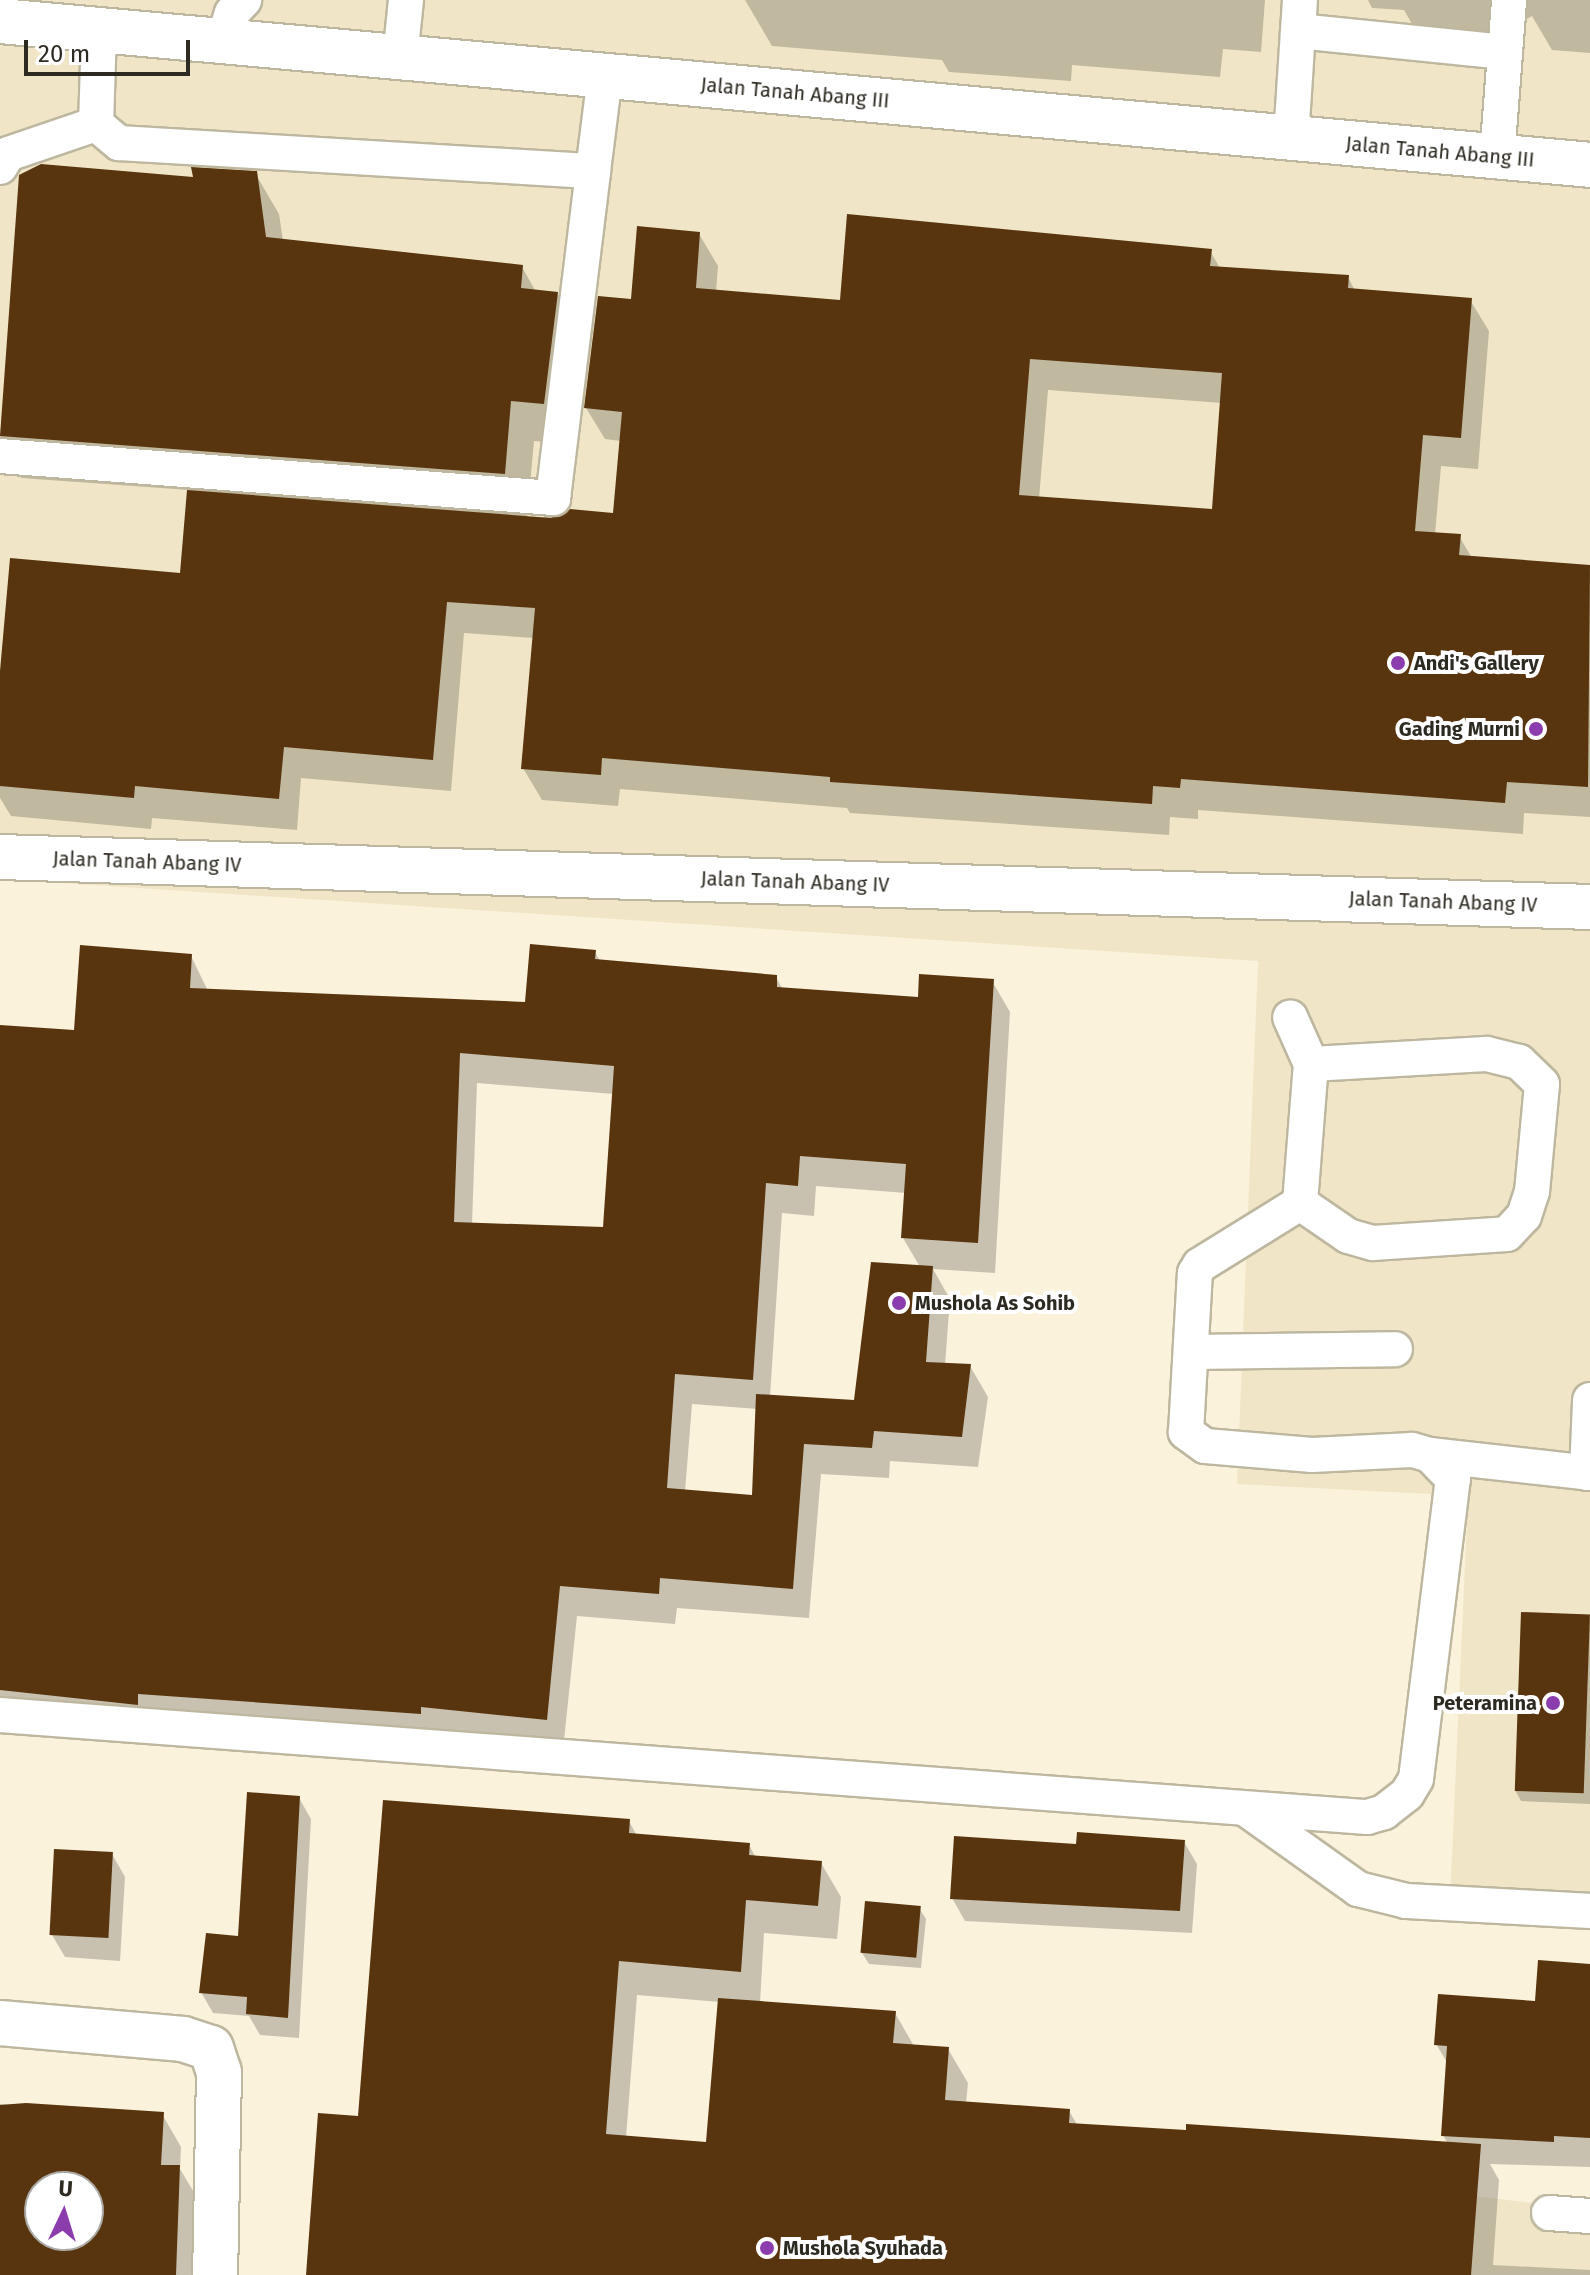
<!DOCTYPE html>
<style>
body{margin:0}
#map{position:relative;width:1590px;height:2275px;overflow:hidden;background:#faf2db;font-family:"Fira Sans",sans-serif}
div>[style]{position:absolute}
.built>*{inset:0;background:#f0e6c7}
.shadow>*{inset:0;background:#0003}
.building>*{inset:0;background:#58350e;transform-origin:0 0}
.roads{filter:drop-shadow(2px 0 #beb7a0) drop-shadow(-2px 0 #beb7a0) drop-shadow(0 2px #beb7a0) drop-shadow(0 -2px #beb7a0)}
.lane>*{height:34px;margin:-17px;padding:0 17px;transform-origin:17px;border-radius:17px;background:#fff}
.street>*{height:44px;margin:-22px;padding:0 22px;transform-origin:22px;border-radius:22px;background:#fff}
.dots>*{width:22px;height:22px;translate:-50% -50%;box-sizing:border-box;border:4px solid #fff;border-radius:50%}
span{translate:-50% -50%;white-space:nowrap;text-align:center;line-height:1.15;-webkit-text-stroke:8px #fff;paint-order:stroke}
.street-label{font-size:20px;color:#2d2a21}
.poi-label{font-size:20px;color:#2d2a21;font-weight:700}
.left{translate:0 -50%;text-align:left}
.right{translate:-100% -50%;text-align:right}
.north{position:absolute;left:24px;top:2171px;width:80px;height:80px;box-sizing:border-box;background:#fff;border:2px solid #abaaa6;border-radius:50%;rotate:4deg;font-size:22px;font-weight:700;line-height:32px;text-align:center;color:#2d2a21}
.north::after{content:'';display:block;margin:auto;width:28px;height:36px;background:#8b3dad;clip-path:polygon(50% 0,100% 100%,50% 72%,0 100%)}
.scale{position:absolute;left:24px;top:40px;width:166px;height:36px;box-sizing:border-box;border:4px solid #2d2a21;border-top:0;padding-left:10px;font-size:24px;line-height:28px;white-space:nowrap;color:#2d2a21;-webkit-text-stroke:6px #fff;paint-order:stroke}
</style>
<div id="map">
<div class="built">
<div style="clip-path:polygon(0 0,1590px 0,1590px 1910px,1450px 1902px,1468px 1496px,1237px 1484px,1258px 961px,0 879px)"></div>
<div style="clip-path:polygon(1332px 2179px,1590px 2210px,1590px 2275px,1268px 2275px)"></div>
</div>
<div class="shadow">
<div style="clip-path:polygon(745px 0,1265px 0,1261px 52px,1223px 49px,1220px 77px,1072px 65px,1071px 81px,949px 72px,942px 60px,772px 46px)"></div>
<div style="clip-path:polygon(1368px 0,1590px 0,1590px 53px,1552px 50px,1532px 16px,1513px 27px,1508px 53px,1424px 45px,1404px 10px,1372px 8px)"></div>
<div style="clip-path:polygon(evenodd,255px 173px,279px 214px,283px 241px,522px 267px,536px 292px,557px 294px,581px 335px,567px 444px,534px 441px,527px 518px,615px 515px,621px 441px,605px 439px,586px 408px,633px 301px,699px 234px,718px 266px,716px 292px,842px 302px,1210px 251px,1220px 268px,1348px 277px,1355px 291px,1470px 300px,1489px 331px,1478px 469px,1441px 466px,1435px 534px,1459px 536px,1472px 558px,1590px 567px,1590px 817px,1524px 813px,1523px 834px,1198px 810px,1198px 819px,1170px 817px,1169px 835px,850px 813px,847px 808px,620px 789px,618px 806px,542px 800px,523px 768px,534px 638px,464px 633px,451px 791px,301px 778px,297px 830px,152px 818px,151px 829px,11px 816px,0 798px,0 695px,182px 575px,189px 490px,21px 478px,0 441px,21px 176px,195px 180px,255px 173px,1048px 390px,1222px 403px,1214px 511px,1039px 499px,1048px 390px)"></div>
<div style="clip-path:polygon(evenodd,595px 952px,600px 961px,776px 977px,783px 990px,920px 999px,992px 981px,1010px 1012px,995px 1273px,933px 1269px,950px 1299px,945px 1365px,970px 1366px,988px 1397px,978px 1467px,890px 1461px,889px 1478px,821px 1474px,809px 1618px,677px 1608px,675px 1624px,577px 1616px,563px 1750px,0 1727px,0 1028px,76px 1032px,191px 956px,208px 991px,527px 1004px,595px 952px,477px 1083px,614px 1094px,605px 1229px,472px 1224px,477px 1083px,595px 952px,816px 1186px,906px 1193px,903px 1238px,920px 1267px,856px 1403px,770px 1397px,782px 1213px,814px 1216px,816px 1186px,595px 952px,692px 1404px,758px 1409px,754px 1497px,685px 1492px,692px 1404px)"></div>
<div style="clip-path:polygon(1590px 1617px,1590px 1804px,1521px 1801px,1515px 1790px)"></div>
<div style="clip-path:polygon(299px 1798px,311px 1819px,299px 2038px,260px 2035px,249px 2016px,213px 2013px,201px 1992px,240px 1938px)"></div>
<div style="clip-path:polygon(evenodd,629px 1821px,637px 1836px,749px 1845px,756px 1858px,821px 1863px,841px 1897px,837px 1939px,764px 1933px,760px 2003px,895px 2013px,914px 2046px,948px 2049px,968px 2083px,966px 2103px,1069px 2111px,1078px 2126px,1448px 2144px,1443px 2135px,1448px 2064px,1436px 2044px,1537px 2003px,1590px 1966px,1590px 2167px,1490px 2164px,1499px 2180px,1493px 2265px,1590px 2270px,1590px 2275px,308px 2275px,360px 2118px,629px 1821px,637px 1995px,720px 2002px,708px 2144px,626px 2138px,637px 1995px)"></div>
<div style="clip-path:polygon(1184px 1842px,1197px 1864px,1192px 1933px,965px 1921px,952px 1898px,1078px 1846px)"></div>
<div style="clip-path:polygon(112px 1854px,125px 1877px,120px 1961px,65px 1957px,52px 1935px)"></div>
<div style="clip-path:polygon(919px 1908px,926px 1919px,921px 1968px,869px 1964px,862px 1953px)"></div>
<div style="clip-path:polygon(evenodd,0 2104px,162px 2114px,181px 2147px,180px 2169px,198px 2199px,195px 2275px,0 2275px,0 2104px,40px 2187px,88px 2187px,88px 2235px,40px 2235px,40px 2187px)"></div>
</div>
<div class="building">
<div style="clip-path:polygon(41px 164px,193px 177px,191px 167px,257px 171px,266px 237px,523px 265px,521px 288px,558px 292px,544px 404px,511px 401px,505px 474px,0 436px,19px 175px)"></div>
<div style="clip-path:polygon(evenodd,847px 214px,1212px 249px,1210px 266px,1349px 275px,1348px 288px,1472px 298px,1461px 438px,1423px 435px,1415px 531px,1461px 534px,1459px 555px,1590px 565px,1588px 787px,1507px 782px,1505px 803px,1181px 779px,1180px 788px,1153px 786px,1152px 804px,830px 782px,830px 777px,602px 758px,601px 775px,521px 769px,535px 608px,447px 602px,433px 760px,284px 747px,279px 799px,135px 786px,134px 798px,0 786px,0 671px,10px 558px,180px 573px,187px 490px,551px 518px,570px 509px,613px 513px,622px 412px,584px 408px,598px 296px,631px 299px,637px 226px,700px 232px,696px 288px,840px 300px,847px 214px,1030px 359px,1222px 373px,1212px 509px,1019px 495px,1030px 359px)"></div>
<div style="clip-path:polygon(evenodd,530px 944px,596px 950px,595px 959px,777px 975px,777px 987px,918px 997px,919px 974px,994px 979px,978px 1243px,901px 1238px,906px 1164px,800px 1156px,798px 1186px,766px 1183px,753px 1380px,675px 1374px,667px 1488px,752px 1495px,756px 1394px,854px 1400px,871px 1262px,933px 1266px,926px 1362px,971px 1364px,962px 1437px,874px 1431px,872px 1448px,804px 1444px,793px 1589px,660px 1578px,659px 1594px,560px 1586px,547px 1720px,421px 1707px,421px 1714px,138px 1694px,138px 1705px,0 1690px,0 1025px,74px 1030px,80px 945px,192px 954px,190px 988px,525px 1002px,530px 944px,460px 1053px,614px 1066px,603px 1227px,454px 1222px,460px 1053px)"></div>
<div style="left:1521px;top:1612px;width:69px;height:179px;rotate:2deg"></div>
<div style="clip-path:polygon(247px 1792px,300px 1796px,288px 2018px,246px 2014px,247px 1997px,199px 1993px,206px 1933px,238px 1936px)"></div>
<div style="clip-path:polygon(383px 1800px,630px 1819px,629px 1833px,750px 1843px,749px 1855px,822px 1861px,818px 1906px,746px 1900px,741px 1972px,619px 1961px,606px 2134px,706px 2142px,718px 1998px,896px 2011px,893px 2043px,949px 2047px,945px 2100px,1070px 2109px,1069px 2123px,1186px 2130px,1186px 2124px,1481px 2144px,1471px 2275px,306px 2275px,318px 2113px,358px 2116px)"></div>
<div style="clip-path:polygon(1077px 1832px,1185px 1840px,1180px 1911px,950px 1899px,954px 1836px,1076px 1844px)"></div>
<div style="left:54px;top:1849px;width:59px;height:86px;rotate:3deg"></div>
<div style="left:865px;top:1901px;width:56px;height:52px;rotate:5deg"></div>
<div style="clip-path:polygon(1538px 1960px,1590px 1964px,1590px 2138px,1554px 2136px,1554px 2142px,1441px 2136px,1447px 2046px,1434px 2045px,1438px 1994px,1535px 2001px)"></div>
<div style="clip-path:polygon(evenodd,26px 2103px,164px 2112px,161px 2165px,180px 2165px,176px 2275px,0 2275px,0 2105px,26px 2103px,40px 2187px,88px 2187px,88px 2235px,40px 2235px,40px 2187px)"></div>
</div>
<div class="roads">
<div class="lane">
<div style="left:99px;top:30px;width:94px;rotate:91.8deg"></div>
<div style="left:96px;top:124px;width:30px;rotate:40deg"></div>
<div style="left:119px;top:143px;width:475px;rotate:3.4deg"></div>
<div style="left:593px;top:171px;width:96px;rotate:-82.8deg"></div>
<div style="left:1298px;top:31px;width:208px;rotate:5.8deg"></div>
<div style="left:223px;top:42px;width:30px;rotate:-73deg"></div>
<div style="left:232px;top:13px;width:18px;rotate:-47deg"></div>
<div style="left:400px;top:58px;width:58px;rotate:-84.1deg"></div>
<div style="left:1291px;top:139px;width:139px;rotate:-86.3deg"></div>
<div style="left:1497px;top:157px;width:157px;rotate:-85.6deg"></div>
<div style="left:0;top:167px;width:15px;rotate:-58deg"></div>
<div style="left:8px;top:154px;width:93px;rotate:-18.8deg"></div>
<div style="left:0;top:456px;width:555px;rotate:4.34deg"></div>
<div style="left:553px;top:498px;width:329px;rotate:-83deg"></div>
<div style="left:1300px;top:1203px;width:58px;rotate:34.5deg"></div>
<div style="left:1348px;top:1236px;width:26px;rotate:16deg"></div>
<div style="left:1373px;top:1243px;width:134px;rotate:-3.8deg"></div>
<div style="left:1507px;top:1234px;width:25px;rotate:-47deg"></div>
<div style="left:1524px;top:1216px;width:25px;rotate:-72deg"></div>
<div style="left:1532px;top:1192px;width:108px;rotate:-84.7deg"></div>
<div style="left:1542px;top:1084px;width:32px;rotate:-136deg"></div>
<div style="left:1519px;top:1062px;width:34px;rotate:-166deg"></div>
<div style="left:1486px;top:1054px;width:175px;rotate:176.7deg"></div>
<div style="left:1191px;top:1352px;width:204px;rotate:-0.8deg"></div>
<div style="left:1430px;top:1455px;width:161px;rotate:6.4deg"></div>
<div style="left:1587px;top:1473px;width:73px;rotate:-87.6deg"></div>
<div style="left:0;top:1715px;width:1371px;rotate:4.27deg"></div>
<div style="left:1367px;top:1817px;width:18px;rotate:-16deg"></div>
<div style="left:1384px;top:1812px;width:29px;rotate:-38deg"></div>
<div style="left:1407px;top:1794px;width:17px;rotate:-59deg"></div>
<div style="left:1416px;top:1779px;width:302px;rotate:-83deg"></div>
<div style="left:1453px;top:1479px;width:33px;rotate:-134deg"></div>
<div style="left:1430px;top:1455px;width:19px;rotate:-164deg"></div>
<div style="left:1412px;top:1450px;width:100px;rotate:177.1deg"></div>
<div style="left:1312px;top:1455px;width:107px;rotate:-175.2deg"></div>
<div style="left:1205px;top:1446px;width:24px;rotate:-144deg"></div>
<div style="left:1186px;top:1432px;width:159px;rotate:-86.8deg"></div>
<div style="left:1195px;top:1273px;width:9px;rotate:-58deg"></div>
<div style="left:1200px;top:1265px;width:118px;rotate:-31.8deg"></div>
<div style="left:1300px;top:1203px;width:139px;rotate:-85.5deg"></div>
<div style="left:1311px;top:1064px;width:51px;rotate:-114.1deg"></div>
<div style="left:1246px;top:1809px;width:138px;rotate:35.5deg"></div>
<div style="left:1358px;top:1889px;width:49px;rotate:14deg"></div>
<div style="left:1406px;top:1901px;width:184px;rotate:3.1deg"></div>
<div style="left:1549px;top:2213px;width:41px;rotate:4.2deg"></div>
</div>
<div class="street">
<div style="left:0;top:21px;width:1597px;rotate:5.17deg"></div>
<div style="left:0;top:857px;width:1591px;rotate:1.8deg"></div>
<div style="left:0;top:2023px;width:184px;rotate:5deg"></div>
<div style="left:183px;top:2039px;width:29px;rotate:18deg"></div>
<div style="left:211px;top:2048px;width:25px;rotate:72deg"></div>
<div style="left:219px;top:2072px;width:203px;rotate:91.1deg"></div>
</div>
</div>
<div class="dots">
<div style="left:1398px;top:663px;background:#8b3dad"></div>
<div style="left:1536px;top:729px;background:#8b3dad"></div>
<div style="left:899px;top:1303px;background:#8b3dad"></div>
<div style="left:1553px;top:1703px;background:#8b3dad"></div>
<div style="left:767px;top:2248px;background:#8b3dad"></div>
</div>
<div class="street-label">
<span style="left:795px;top:93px;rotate:5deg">Jalan Tanah Abang III</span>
<span style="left:1440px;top:152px;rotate:5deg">Jalan Tanah Abang III</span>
<span style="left:147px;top:862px;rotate:2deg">Jalan Tanah Abang IV</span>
<span style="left:795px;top:882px;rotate:2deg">Jalan Tanah Abang IV</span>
<span style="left:1443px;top:902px;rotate:2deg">Jalan Tanah Abang IV</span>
</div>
<div class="poi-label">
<span class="left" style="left:1414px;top:663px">Andi's Gallery</span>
<span class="right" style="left:1520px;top:729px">Gading Murni</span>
<span class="left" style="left:915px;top:1303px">Mushola As Sohib</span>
<span class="right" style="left:1537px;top:1703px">Peteramina</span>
<span class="left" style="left:783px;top:2248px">Mushola Syuhada</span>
</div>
<div class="north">U</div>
<div class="scale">20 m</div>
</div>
